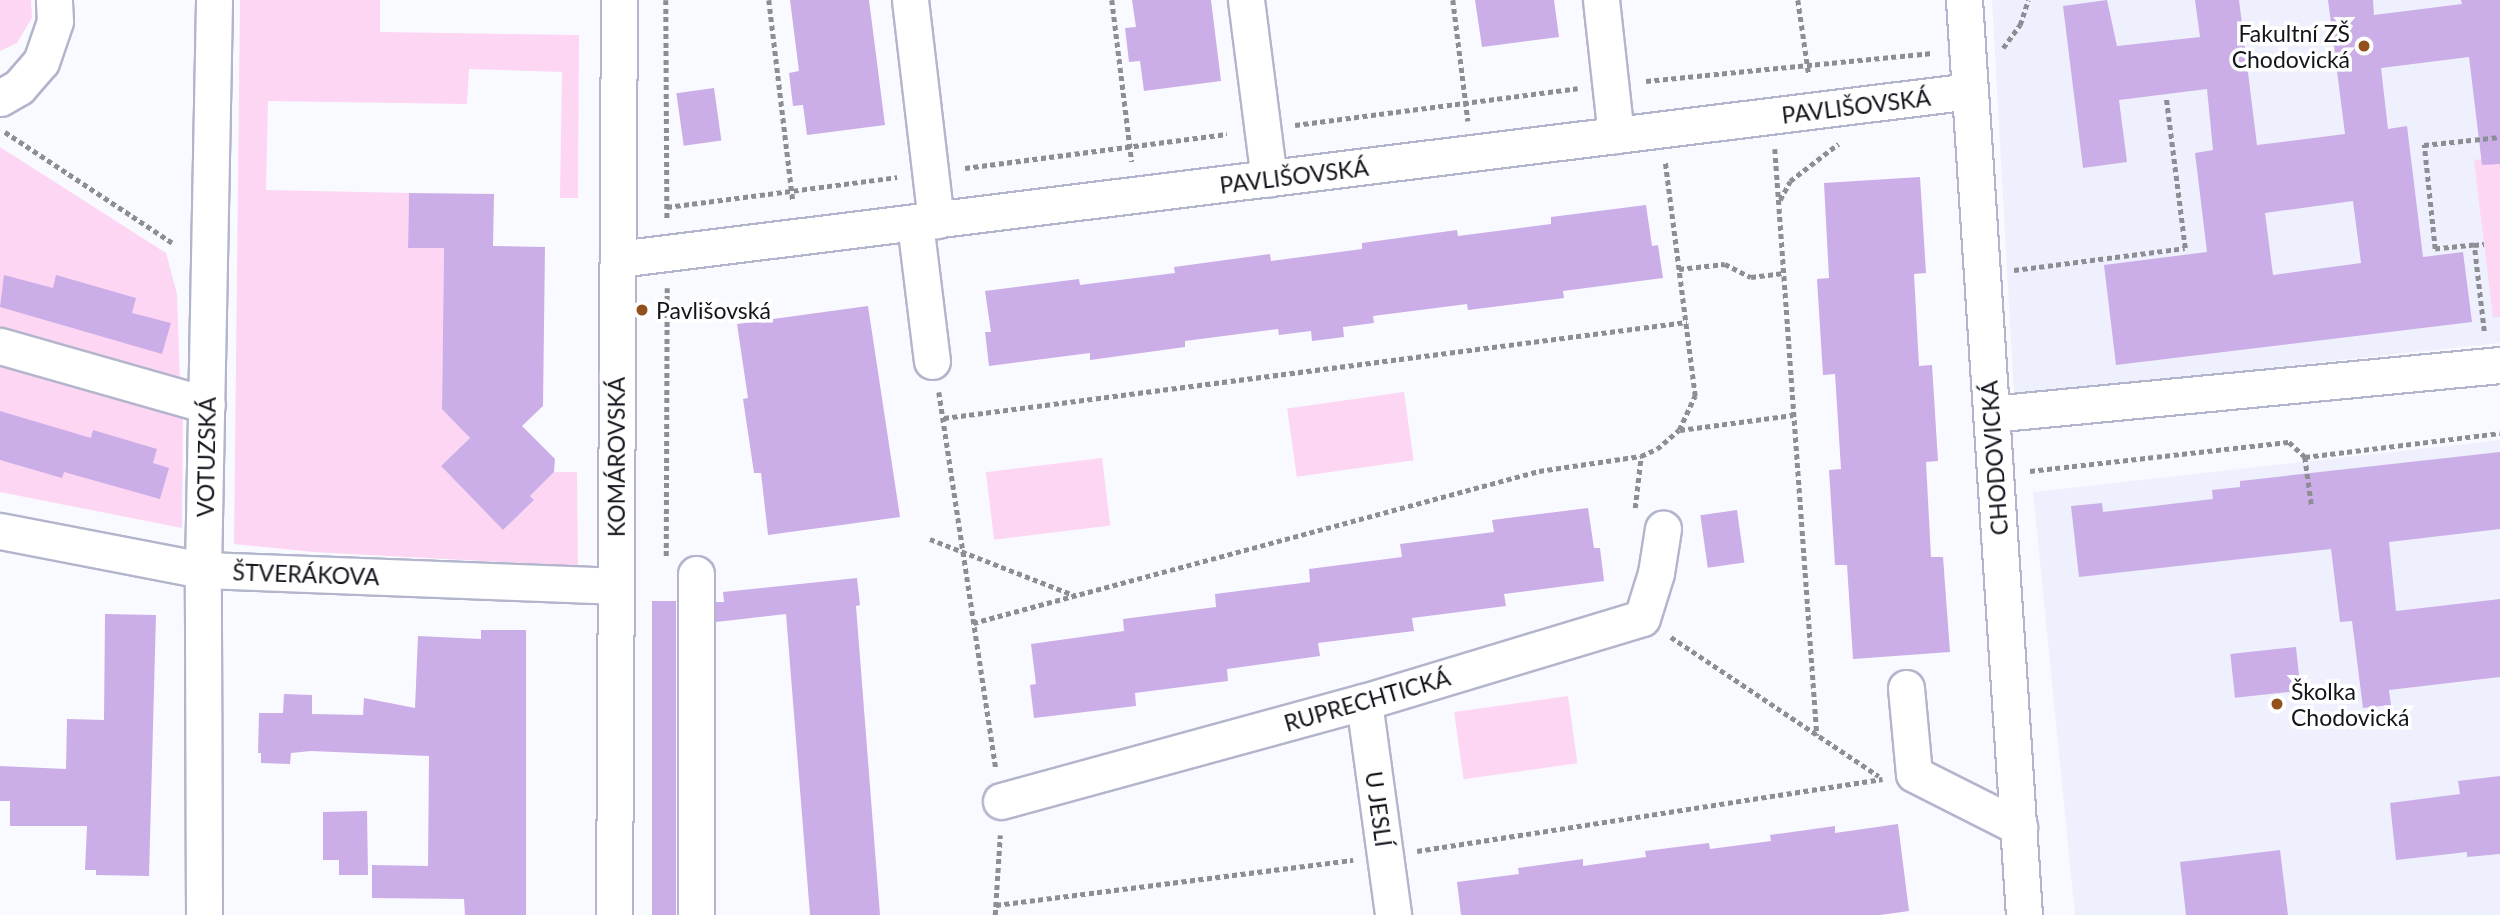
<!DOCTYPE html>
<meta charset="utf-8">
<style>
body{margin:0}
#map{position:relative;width:2500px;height:915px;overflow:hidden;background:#f9faff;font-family:Lato,sans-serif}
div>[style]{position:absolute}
.built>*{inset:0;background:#eff0fd}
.green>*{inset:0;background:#fcd6f3;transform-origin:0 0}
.building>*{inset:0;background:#cbaee7;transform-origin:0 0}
.path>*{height:4.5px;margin-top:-2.25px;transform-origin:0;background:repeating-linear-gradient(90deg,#8d8e94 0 5px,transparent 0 8.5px)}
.roads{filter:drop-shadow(2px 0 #b3b5cc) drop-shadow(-2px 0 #b3b5cc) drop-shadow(0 2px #b3b5cc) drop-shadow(0 -2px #b3b5cc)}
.minor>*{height:35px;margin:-17.5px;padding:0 17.5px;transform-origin:17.5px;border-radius:17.5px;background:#fff}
.dots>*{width:19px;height:19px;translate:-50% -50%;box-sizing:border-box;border:4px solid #fff;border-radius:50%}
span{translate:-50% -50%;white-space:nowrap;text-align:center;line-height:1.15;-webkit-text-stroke:7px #fff;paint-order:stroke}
.poi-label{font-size:23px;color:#13141c}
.right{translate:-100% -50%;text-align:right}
.left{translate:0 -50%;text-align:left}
.street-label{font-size:23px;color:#13141c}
</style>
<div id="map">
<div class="built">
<div style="clip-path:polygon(1992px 0,2500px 0,2500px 343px,2014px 395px)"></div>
<div style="clip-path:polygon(2500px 440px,2500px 915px,2075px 915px,2033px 492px)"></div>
</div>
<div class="green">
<div style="clip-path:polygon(0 0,31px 0,32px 18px,17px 43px,0 51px)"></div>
<div style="clip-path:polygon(240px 0,380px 0,380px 32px,579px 35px,578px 198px,560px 198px,562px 72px,469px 69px,467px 104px,268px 101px,266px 190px,409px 193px,408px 247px,444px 248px,442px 408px,470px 438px,441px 466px,503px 530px,534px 500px,530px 496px,554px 472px,577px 472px,578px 566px,314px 552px,234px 544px)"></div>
<div style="clip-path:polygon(0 147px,166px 253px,177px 294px,180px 384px,0 332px)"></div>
<div style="clip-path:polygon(2500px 157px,2500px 317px,2493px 317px,2474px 160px)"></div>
<div style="clip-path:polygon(0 361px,183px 415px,182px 528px,0 492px)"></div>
<div style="left:1404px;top:392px;width:69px;height:118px;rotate:82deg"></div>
<div style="left:1102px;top:458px;width:68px;height:117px;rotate:83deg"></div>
<div style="left:1568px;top:696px;width:68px;height:115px;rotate:82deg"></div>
</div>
<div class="building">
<div style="clip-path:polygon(790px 0,869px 0,885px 125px,807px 135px,803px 105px,793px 106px,789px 73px,799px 71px)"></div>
<div style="clip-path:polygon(1132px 0,1211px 0,1221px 81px,1144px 91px,1140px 61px,1129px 62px,1125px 28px,1136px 27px)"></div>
<div style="clip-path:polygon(1475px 0,1554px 0,1559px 37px,1482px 47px)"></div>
<div style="clip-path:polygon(evenodd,2107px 0,2117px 46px,2200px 37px,2195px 0,2239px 0,2257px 145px,2345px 134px,2328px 0,2373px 0,2374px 15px,2462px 4px,2461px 0,2500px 0,2500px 164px,2482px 165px,2469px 57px,2381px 68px,2388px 129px,2407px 126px,2423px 257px,2463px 252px,2472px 322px,2116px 365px,2104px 265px,2207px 252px,2195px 153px,2213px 150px,2207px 89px,2119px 100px,2127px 162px,2083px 168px,2063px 6px,2107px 0,2353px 201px,2361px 263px,2273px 275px,2265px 213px,2353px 201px)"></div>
<div style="left:714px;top:88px;width:53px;height:38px;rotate:82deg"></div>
<div style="clip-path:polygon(1920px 177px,1926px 273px,1914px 274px,1919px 366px,1932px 365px,1938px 461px,1926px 462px,1931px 557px,1943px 557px,1950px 652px,1853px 659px,1847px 565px,1835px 565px,1829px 470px,1841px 469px,1835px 374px,1823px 375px,1817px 279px,1829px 278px,1824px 183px)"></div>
<div style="clip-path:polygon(409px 193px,494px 194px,493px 246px,545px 247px,543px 406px,522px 426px,555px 459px,554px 472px,530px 496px,534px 500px,503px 530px,441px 466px,470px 438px,442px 409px,444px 248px,408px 248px)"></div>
<div style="clip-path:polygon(1646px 205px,1652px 246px,1658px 245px,1663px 278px,1563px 291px,1564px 298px,1468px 310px,1467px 304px,1373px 316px,1374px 323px,1343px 327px,1344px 337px,1312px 341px,1311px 331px,1279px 335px,1278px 329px,1185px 341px,1185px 347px,1090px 360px,1090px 353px,989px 366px,985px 332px,991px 332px,985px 291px,1079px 279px,1080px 285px,1175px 273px,1174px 267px,1270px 254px,1271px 261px,1362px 249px,1362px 243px,1457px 230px,1458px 236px,1551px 224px,1551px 217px)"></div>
<div style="clip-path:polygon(4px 275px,53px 288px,56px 275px,136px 298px,132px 313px,171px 323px,162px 354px,0 307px)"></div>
<div style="clip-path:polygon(868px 306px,900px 517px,768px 535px,761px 473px,754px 473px,743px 399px,748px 398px,737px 324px)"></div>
<div style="clip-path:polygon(0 411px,91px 438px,93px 430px,157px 449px,153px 463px,169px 468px,160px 499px,64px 472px,62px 478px,0 460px)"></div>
<div style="clip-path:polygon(2500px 452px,2500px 529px,2389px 542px,2396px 611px,2500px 599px,2500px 677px,2389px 690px,2391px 705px,2363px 708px,2352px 621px,2340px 622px,2331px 549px,2079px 577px,2071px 506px,2102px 503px,2103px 512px,2213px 499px,2212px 490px,2240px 487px,2240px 481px)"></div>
<div style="clip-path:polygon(1588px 508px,1594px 548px,1600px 548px,1604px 581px,1504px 594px,1506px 606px,1412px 618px,1414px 631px,1318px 643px,1320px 656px,1227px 669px,1228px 681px,1135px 693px,1136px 706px,1034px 718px,1030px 685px,1036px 684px,1031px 644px,1124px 631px,1123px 619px,1216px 607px,1215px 594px,1310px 582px,1309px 569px,1402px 557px,1400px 544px,1494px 532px,1492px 520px)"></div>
<div style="left:1737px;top:510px;width:53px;height:37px;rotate:82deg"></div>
<div style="clip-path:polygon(857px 578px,860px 605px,856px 606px,880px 915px,810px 915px,786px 614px,716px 622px,716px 602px,724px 602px,723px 592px)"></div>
<div style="left:652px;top:601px;width:24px;height:314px"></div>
<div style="clip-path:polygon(105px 614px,156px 615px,149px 876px,96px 875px,96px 870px,85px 870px,87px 826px,10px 826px,10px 801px,0 801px,0 766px,66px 769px,67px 719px,104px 720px)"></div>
<div style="clip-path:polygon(481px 630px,526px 630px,526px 915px,465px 915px,464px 899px,372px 898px,372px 865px,428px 866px,429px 756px,311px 751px,291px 753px,290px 764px,261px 763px,261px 753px,258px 753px,259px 713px,283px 713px,284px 694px,312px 695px,312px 714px,363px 715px,364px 698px,415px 708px,418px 636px,481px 639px)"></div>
<div style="left:2296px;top:647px;width:44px;height:66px;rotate:84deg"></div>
<div style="clip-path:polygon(2500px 776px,2500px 854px,2467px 857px,2467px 852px,2396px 860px,2390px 803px,2460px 794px,2458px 781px)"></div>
<div style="clip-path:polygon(367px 811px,368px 875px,339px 875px,339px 860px,323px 860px,323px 812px)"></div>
<div style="clip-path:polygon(1898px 824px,1909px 911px,1880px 915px,1461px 915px,1457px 882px,1519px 874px,1518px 868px,1583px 859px,1583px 866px,1646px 857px,1645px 851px,1709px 843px,1710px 849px,1771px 841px,1770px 835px,1835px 826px,1835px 833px)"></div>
<div style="clip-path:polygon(2280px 850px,2288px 915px,2186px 915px,2180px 862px)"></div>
</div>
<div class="path">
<div style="left:666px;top:0;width:220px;rotate:89.7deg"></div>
<div style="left:769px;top:0;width:202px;rotate:83.2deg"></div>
<div style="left:1112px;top:0;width:163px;rotate:83deg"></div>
<div style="left:1453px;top:0;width:122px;rotate:82.9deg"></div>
<div style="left:1798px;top:0;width:76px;rotate:81.7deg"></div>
<div style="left:2003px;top:48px;width:29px;rotate:-54deg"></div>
<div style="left:2020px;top:25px;width:26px;rotate:-72deg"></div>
<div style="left:1646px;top:81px;width:288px;rotate:-5.6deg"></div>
<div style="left:1295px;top:125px;width:285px;rotate:-7.4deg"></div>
<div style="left:5px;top:132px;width:201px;rotate:33.5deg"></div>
<div style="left:1775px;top:149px;width:588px;rotate:85.9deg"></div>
<div style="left:965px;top:168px;width:264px;rotate:-7.4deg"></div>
<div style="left:1780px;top:200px;width:21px;rotate:-62deg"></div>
<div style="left:1790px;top:181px;width:61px;rotate:-37.6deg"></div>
<div style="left:667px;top:207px;width:232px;rotate:-7.4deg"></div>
<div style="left:2474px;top:245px;width:10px;rotate:-6deg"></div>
<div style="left:1679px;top:269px;width:46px;rotate:-6.2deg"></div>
<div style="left:1725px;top:264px;width:29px;rotate:27deg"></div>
<div style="left:1751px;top:277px;width:32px;rotate:-7deg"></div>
<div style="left:2014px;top:270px;width:172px;rotate:-7.3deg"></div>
<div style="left:2185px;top:248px;width:151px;rotate:-97.2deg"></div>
<div style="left:2484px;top:331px;width:87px;rotate:-96.6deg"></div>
<div style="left:2474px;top:245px;width:39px;rotate:174deg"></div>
<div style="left:2435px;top:249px;width:105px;rotate:-96deg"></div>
<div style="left:2424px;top:145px;width:76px;rotate:-6deg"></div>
<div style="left:939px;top:392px;width:380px;rotate:81.4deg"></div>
<div style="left:944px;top:418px;width:749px;rotate:-7.36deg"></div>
<div style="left:1680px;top:430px;width:114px;rotate:-7.6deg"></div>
<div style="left:2305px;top:457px;width:51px;rotate:82.2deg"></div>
<div style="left:2030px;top:471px;width:261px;rotate:-6.4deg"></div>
<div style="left:2289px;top:442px;width:22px;rotate:43deg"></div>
<div style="left:2305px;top:457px;width:196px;rotate:-7deg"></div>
<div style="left:1635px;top:508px;width:52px;rotate:-83.4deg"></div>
<div style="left:930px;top:539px;width:155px;rotate:21.3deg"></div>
<div style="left:666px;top:556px;width:268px;rotate:-89.8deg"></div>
<div style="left:973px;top:623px;width:586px;rotate:-15.03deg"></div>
<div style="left:1539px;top:471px;width:103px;rotate:-8.4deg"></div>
<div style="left:1641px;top:456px;width:17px;rotate:-24deg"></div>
<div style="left:1657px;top:449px;width:29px;rotate:-41deg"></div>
<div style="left:1679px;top:430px;width:38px;rotate:-65deg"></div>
<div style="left:1695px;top:396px;width:236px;rotate:-97.3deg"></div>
<div style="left:1671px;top:637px;width:250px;rotate:33.8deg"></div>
<div style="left:1417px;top:851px;width:471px;rotate:-8.8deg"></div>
<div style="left:996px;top:905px;width:360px;rotate:-7.2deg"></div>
<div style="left:995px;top:915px;width:80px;rotate:-86.4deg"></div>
</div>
<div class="roads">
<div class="minor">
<div style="left:910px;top:0;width:222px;rotate:83.3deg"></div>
<div style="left:1246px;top:0;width:180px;rotate:82.7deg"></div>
<div style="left:1601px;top:0;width:136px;rotate:83.7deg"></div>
<div style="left:1964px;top:0;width:917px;rotate:86.25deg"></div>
<div style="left:0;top:98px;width:22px;rotate:-30deg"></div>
<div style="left:19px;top:87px;width:33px;rotate:-49deg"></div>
<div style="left:41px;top:62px;width:43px;rotate:-71.1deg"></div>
<div style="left:55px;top:21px;width:21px;rotate:-93deg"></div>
<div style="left:915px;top:223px;width:139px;rotate:83deg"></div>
<div style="left:618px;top:259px;width:1362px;rotate:-7.08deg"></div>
<div style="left:0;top:346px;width:215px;rotate:15.9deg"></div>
<div style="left:1991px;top:414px;width:511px;rotate:-5.5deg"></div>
<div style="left:0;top:531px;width:207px;rotate:10.9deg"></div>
<div style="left:203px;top:570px;width:413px;rotate:2.2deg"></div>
<div style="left:696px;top:574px;width:341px;rotate:90deg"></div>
<div style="left:1906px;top:688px;width:86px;rotate:84.7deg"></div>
<div style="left:1914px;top:774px;width:118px;rotate:26.8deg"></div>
<div style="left:1364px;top:702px;width:215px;rotate:82.2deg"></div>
<div style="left:1001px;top:801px;width:376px;rotate:-15.3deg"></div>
<div style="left:1364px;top:702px;width:290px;rotate:-16.8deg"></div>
<div style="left:1642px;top:618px;width:47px;rotate:-72.7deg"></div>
<div style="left:1656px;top:573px;width:45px;rotate:-81deg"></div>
<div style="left:204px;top:915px;width:345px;rotate:-90.2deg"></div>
<div style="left:203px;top:570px;width:570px;rotate:-88.89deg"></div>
<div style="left:614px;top:915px;width:915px;rotate:-89.69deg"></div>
</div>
</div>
<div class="dots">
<div style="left:2364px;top:46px;background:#92501d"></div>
<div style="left:642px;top:310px;background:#92501d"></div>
<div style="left:2277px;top:704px;background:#92501d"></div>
</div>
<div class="poi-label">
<span class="right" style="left:2350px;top:46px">Fakultní ZŠ<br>Chodovická</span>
<span class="left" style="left:656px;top:310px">Pavlišovská</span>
<span class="left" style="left:2291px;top:704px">Školka<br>Chodovická</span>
</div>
<div class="street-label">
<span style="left:1856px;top:106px;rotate:-7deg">PAVLIŠOVSKÁ</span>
<span style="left:1294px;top:176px;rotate:-7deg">PAVLIŠOVSKÁ</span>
<span style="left:206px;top:457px;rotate:-89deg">VOTUZSKÁ</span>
<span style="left:616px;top:457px;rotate:-90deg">KOMÁROVSKÁ</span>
<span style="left:1994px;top:458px;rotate:-94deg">CHODOVICKÁ</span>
<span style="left:306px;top:574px;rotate:2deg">ŠTVERÁKOVA</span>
<span style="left:1367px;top:700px;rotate:-16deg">RUPRECHTICKÁ</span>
<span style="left:1379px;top:809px;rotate:82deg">U JESLÍ</span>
</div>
</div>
